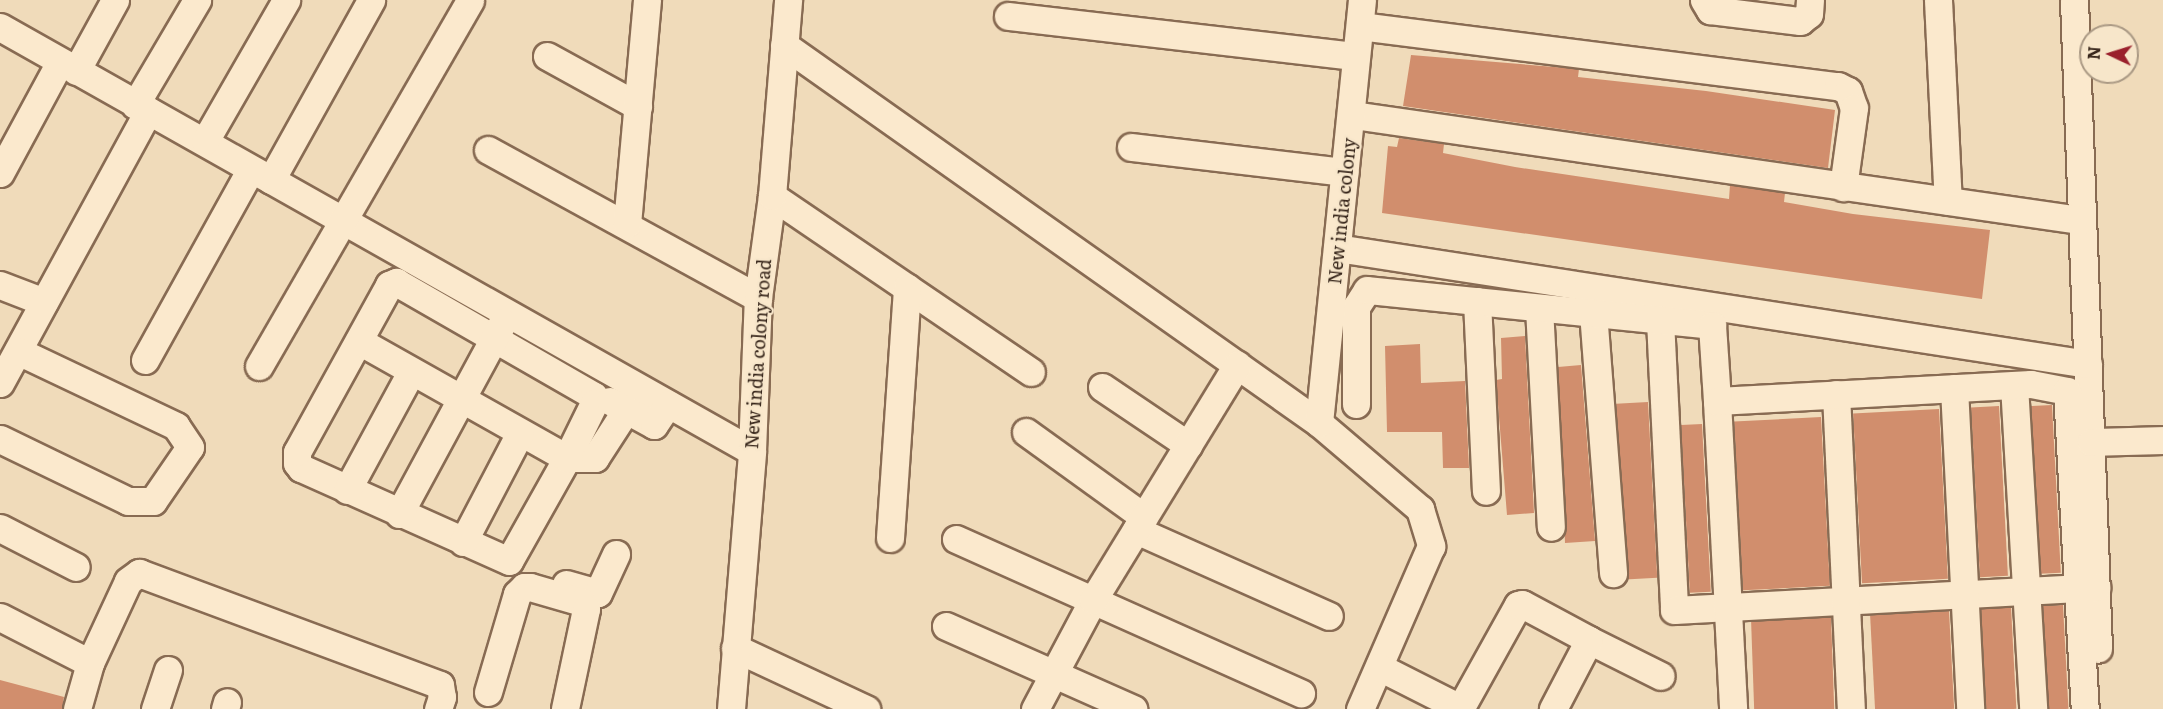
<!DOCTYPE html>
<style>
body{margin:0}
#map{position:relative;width:2163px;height:709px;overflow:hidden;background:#f0dbba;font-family:Literata,serif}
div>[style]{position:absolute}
.building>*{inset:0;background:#d18e6d;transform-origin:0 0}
.roads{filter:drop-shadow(2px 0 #886b53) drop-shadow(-2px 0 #886b53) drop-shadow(0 2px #886b53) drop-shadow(0 -2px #886b53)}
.minor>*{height:27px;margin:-13.5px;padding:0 13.5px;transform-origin:13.5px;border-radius:13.5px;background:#fbe9cd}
span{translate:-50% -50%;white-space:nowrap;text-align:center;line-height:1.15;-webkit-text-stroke:4.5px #f7e6ca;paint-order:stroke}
.street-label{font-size:18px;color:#36251a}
.north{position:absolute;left:2079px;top:24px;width:60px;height:60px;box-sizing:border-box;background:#f7e6ca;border:2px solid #aa9984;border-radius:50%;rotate:274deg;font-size:16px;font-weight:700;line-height:24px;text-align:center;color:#36251a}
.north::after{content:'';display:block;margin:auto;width:21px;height:27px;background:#9a202c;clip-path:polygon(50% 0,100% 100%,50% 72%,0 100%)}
</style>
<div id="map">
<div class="building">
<div style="clip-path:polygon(1411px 55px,1579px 69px,1578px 77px,1706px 91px,1835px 110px,1828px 168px,1403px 106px)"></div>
<div style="clip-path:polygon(1399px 138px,1444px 144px,1443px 153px,1515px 167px,1729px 199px,1730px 185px,1785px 193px,1784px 202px,1853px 214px,1990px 230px,1982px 299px,1382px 213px,1388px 146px,1397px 147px)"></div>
<div style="clip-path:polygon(1525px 336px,1534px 513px,1507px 515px,1496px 380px,1502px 379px,1501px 338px)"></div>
<div style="clip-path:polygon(1420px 344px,1421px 383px,1465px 381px,1469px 468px,1443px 468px,1442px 432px,1387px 432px,1385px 346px)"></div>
<div style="clip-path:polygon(1581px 365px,1595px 541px,1565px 543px,1558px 367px)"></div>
<div style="left:1648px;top:402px;width:176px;height:32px;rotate:87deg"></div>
<div style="left:2052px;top:405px;width:168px;height:21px;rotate:87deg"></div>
<div style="left:1999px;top:406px;width:170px;height:28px;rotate:87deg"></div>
<div style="left:1939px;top:409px;width:170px;height:86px;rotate:87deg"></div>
<div style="left:1821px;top:417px;width:169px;height:87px;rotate:87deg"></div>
<div style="left:1702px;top:424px;width:168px;height:21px;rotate:87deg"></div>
<div style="left:2063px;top:605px;width:104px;height:20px;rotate:87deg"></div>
<div style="left:2011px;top:607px;width:102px;height:30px;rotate:87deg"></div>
<div style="left:1949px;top:611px;width:98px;height:79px;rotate:87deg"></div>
<div style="left:1831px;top:617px;width:92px;height:80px;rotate:88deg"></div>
<div style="clip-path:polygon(0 680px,64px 697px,62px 709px,0 709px)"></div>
</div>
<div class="roads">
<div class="minor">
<div style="left:1704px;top:0;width:12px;rotate:59deg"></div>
<div style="left:1710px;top:10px;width:91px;rotate:7deg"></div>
<div style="left:1800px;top:21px;width:11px;rotate:-38deg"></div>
<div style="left:1809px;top:14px;width:14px;rotate:-86deg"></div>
<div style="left:1938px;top:0;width:201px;rotate:87.2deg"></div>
<div style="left:2074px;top:0;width:649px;rotate:87.88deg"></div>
<div style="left:1008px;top:16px;width:350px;rotate:6.6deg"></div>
<div style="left:1360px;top:26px;width:482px;rotate:7.2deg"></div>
<div style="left:1838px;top:86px;width:11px;rotate:27deg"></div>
<div style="left:1848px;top:91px;width:18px;rotate:71deg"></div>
<div style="left:1854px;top:108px;width:80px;rotate:97.9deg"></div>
<div style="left:0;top:27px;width:863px;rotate:29.42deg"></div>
<div style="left:784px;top:45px;width:655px;rotate:35.24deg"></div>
<div style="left:1319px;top:423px;width:133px;rotate:40.4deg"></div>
<div style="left:1420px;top:509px;width:39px;rotate:73deg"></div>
<div style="left:1431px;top:546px;width:178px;rotate:113.5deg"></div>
<div style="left:547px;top:56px;width:104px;rotate:28.8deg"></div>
<div style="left:76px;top:71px;width:81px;rotate:-61.2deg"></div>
<div style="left:135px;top:105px;width:122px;rotate:-59.4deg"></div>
<div style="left:1353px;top:115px;width:735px;rotate:8.22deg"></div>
<div style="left:205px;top:141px;width:163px;rotate:-60.1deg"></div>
<div style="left:1131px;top:147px;width:215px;rotate:6.7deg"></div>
<div style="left:488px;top:150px;width:308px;rotate:28.7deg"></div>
<div style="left:0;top:173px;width:126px;rotate:-61.6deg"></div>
<div style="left:271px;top:180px;width:206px;rotate:-60.9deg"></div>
<div style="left:772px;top:196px;width:313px;rotate:34.2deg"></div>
<div style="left:627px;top:224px;width:225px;rotate:-84.9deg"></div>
<div style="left:1337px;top:248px;width:760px;rotate:8.78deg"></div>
<div style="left:396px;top:282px;width:228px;rotate:29.9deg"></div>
<div style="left:594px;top:396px;width:7px;rotate:90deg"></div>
<div style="left:594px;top:403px;width:61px;rotate:116.1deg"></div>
<div style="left:567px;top:458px;width:118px;rotate:119.4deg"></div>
<div style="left:509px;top:561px;width:228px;rotate:-155.9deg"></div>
<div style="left:301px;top:468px;width:6px;rotate:-129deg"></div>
<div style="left:297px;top:463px;width:11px;rotate:-90deg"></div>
<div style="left:297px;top:452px;width:191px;rotate:-61.1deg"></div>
<div style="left:389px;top:285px;width:8px;rotate:-23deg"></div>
<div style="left:0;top:285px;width:47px;rotate:21.1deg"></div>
<div style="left:1477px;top:301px;width:190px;rotate:87.3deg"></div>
<div style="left:1539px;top:308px;width:219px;rotate:86.9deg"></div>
<div style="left:1593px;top:312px;width:262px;rotate:85.6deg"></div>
<div style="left:1660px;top:320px;width:290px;rotate:87.2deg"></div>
<div style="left:1674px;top:610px;width:423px;rotate:-3.1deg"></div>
<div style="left:359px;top:341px;width:239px;rotate:29.4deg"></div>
<div style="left:567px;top:458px;width:28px"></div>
<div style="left:595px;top:458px;width:57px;rotate:-57.1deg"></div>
<div style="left:145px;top:360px;width:218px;rotate:-61deg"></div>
<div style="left:259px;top:366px;width:422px;rotate:-60deg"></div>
<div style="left:0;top:383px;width:310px;rotate:-61.4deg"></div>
<div style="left:2014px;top:385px;width:325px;rotate:86.6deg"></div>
<div style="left:1102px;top:387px;width:104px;rotate:34deg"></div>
<div style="left:1954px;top:388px;width:321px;rotate:87.1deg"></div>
<div style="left:1836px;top:394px;width:315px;rotate:87.3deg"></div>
<div style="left:610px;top:401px;width:50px;rotate:28.6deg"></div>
<div style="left:654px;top:425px;width:25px;rotate:-56deg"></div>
<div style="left:1717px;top:401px;width:308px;rotate:87deg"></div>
<div style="left:1356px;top:404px;width:97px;rotate:-90deg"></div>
<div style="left:1356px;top:307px;width:20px;rotate:-57deg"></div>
<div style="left:1367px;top:290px;width:347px;rotate:5.8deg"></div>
<div style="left:1712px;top:325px;width:76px;rotate:86.2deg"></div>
<div style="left:1717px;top:401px;width:314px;rotate:-3.1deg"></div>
<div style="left:2031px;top:384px;width:37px;rotate:11deg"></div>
<div style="left:2067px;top:391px;width:319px;rotate:86.8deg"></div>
<div style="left:1319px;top:423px;width:425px;rotate:-84.2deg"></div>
<div style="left:1026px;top:432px;width:145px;rotate:35.8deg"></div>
<div style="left:0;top:439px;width:142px;rotate:25.8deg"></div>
<div style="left:128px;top:501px;width:25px"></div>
<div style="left:153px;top:501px;width:65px;rotate:-55.6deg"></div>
<div style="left:190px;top:447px;width:25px;rotate:-124deg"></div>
<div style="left:176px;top:426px;width:175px;rotate:-154.6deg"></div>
<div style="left:2091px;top:442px;width:72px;rotate:-1.6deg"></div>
<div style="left:347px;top:490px;width:134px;rotate:-61.5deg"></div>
<div style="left:399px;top:514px;width:218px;rotate:-61.6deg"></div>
<div style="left:0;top:528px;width:85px;rotate:27.2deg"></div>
<div style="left:1136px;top:530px;width:211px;rotate:24deg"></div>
<div style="left:890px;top:538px;width:251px;rotate:-86.1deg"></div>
<div style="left:956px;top:539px;width:378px;rotate:24.1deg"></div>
<div style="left:463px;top:542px;width:123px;rotate:-62.4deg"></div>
<div style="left:566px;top:584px;width:33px;rotate:16deg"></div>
<div style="left:598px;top:593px;width:43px;rotate:-65.2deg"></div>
<div style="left:0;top:617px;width:101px;rotate:27.1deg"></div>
<div style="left:946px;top:626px;width:205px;rotate:23.9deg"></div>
<div style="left:1589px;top:640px;width:80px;rotate:26.6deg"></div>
<div style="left:735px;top:648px;width:145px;rotate:25deg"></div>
<div style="left:1379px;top:667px;width:93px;rotate:26.8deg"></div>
<div style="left:488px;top:692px;width:102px;rotate:-73.5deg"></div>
<div style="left:517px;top:594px;width:10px;rotate:-45deg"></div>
<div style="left:524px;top:587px;width:6px"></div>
<div style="left:530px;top:587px;width:54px;rotate:16.1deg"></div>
<div style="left:582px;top:602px;width:8px;rotate:60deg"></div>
<div style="left:586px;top:609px;width:102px;rotate:101.9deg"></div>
<div style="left:77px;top:709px;width:48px;rotate:-74.2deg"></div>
<div style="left:90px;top:663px;width:90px;rotate:-65.1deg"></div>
<div style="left:128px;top:581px;width:14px;rotate:-36deg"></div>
<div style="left:139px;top:573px;width:321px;rotate:20.4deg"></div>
<div style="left:440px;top:685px;width:12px;rotate:81deg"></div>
<div style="left:442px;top:697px;width:13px;rotate:108deg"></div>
<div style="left:155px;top:709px;width:41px;rotate:-71.6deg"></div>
<div style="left:225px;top:709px;width:7px;rotate:-74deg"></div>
<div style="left:731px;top:709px;width:259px;rotate:-85.3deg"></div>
<div style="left:752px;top:451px;width:153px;rotate:-87.8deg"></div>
<div style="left:758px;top:298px;width:103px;rotate:-82.2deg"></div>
<div style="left:772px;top:196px;width:197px;rotate:-85.3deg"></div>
<div style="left:1035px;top:709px;width:123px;rotate:-62deg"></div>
<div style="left:1093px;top:600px;width:276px;rotate:-58.5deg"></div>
<div style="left:1460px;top:709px;width:119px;rotate:-60.9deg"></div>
<div style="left:1518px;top:605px;width:4px;rotate:-14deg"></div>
<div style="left:1522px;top:604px;width:76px;rotate:28.2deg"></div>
<div style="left:1589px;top:640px;width:78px;rotate:117.6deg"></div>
</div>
</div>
<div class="street-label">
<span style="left:1342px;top:211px;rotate:-84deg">New india colony</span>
<span style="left:758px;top:354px;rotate:-86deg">New india colony road</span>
</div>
<div class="north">N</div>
</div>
